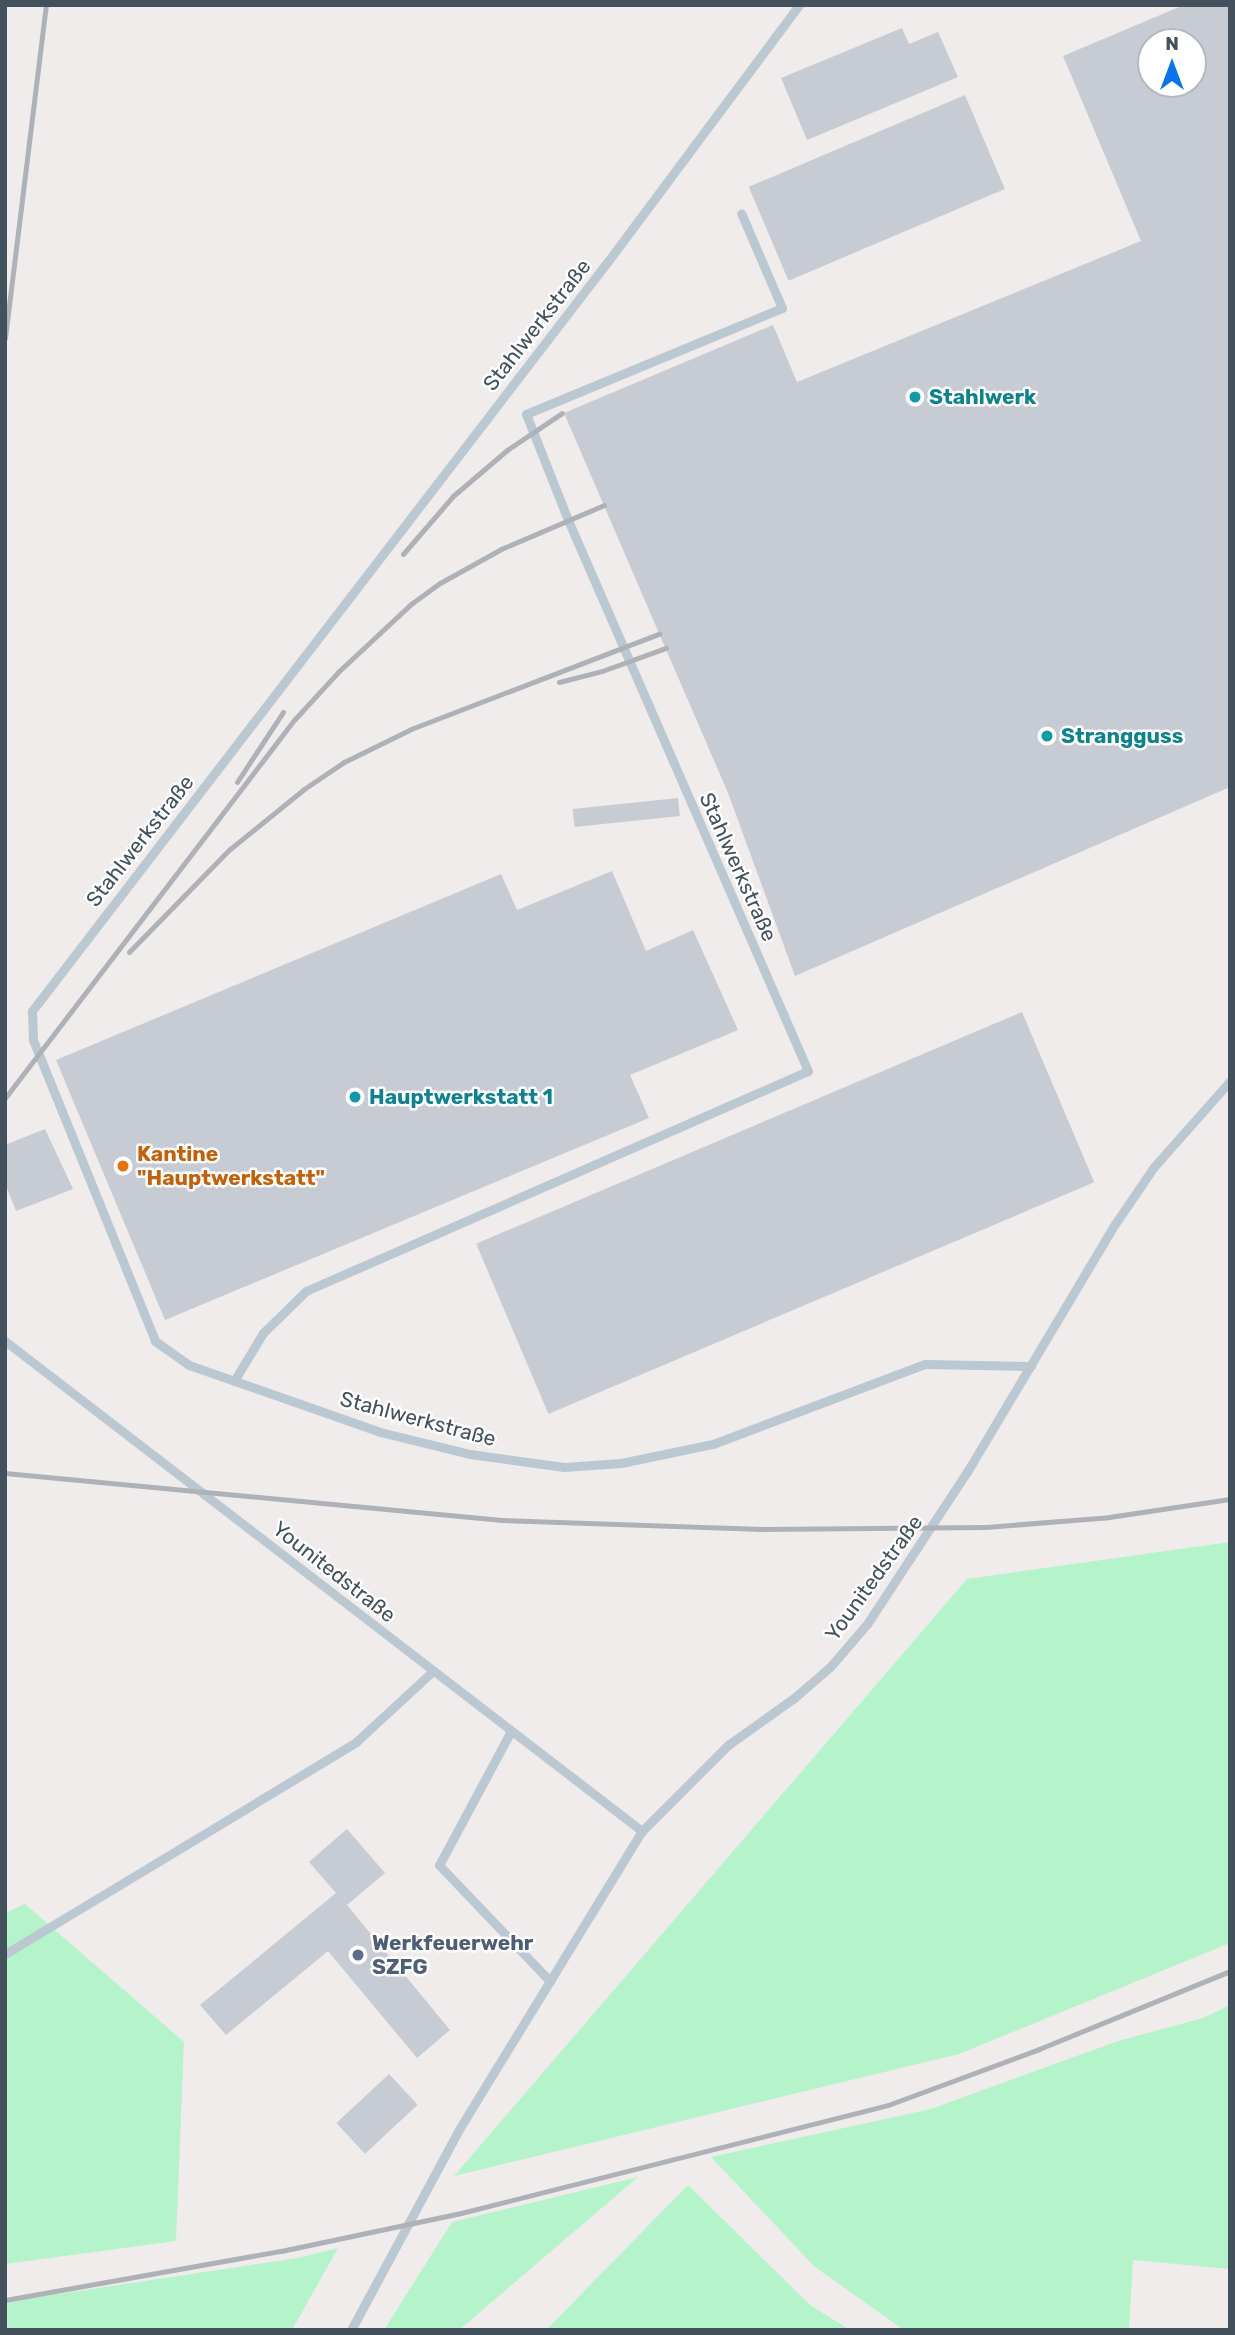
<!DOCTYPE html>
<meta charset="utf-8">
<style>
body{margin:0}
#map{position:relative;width:1235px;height:2335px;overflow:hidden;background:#f0ecec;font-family:Rubik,sans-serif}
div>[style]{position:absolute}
.green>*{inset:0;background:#b5f3cb}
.building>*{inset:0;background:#c7cbd3;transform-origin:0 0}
.service>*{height:9px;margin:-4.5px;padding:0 4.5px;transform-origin:4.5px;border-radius:4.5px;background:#bbc8d1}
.rail>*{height:5px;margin:-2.5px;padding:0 2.5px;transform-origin:2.5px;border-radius:2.5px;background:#aeb2b8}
.dots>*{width:19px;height:19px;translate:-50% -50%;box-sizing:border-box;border:4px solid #fff;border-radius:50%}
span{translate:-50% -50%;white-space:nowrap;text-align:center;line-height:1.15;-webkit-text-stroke:5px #fff;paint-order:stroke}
.street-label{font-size:21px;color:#43515c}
.culture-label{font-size:21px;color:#0d838f;font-weight:700}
.left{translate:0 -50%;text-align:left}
.food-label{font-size:21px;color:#c56008;font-weight:700}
.service-label{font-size:21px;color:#4e5e75;font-weight:700}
.frame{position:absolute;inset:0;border:7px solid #43515c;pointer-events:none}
.north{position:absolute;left:1137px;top:28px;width:70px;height:70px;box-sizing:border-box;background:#fff;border:2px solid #b4b9be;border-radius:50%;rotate:0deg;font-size:19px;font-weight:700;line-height:28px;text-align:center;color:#43515c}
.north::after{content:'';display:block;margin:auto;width:24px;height:32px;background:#0774ef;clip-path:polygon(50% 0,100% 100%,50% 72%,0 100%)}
</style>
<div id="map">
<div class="green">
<div style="clip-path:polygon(1230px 1542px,1230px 1943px,959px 2054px,454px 2176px,967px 1579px)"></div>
<div style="clip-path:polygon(25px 1904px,184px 2042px,176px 2241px,5px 2264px,5px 1913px)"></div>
<div style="clip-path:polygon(1230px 2005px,1230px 2269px,1133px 2260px,1129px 2330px,904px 2330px,815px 2267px,711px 2157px,931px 2109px,1118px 2041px,1203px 2018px)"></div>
<div style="clip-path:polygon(638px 2177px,459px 2330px,384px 2330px,452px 2222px)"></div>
<div style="clip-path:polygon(688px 2185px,810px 2305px,850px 2330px,546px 2330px)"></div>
<div style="clip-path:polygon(338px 2248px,292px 2330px,5px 2330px,5px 2302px,298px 2258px)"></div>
</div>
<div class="building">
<div style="clip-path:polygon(evenodd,1184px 5px,1230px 5px,1230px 787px,795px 976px,728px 793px,564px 413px,773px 325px,797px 382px,1141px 241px,1063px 56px,1184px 5px,1151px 42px,1193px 42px,1193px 84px,1151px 84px,1151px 42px)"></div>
<div style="clip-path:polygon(902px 28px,909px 44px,938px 32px,958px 77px,807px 140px,781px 78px)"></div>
<div style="left:965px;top:95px;width:102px;height:235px;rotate:67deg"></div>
<div style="left:678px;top:798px;width:18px;height:106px;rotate:84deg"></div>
<div style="clip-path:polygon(612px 871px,646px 951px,693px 930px,738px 1030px,630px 1075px,649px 1118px,165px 1320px,56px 1060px,501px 874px,517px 910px)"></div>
<div style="left:1022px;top:1012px;width:185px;height:593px;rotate:67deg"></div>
<div style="clip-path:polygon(45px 1129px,73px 1189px,16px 1211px,5px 1183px,5px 1145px)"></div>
<div style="clip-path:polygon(347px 1829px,385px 1873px,347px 1905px,450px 2030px,417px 2058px,328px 1951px,226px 2035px,200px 2005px,336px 1893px,309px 1862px)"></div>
<div style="left:389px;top:2074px;width:42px;height:72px;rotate:47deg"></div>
</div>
<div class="service">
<div style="left:799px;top:5px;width:324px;rotate:126.7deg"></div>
<div style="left:605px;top:265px;width:941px;rotate:127.53deg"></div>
<div style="left:32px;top:1011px;width:29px;rotate:88deg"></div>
<div style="left:33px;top:1040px;width:325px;rotate:67.9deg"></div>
<div style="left:155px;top:1341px;width:42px;rotate:35.2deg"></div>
<div style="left:189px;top:1365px;width:202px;rotate:19.3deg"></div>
<div style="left:380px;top:1432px;width:93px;rotate:13.7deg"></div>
<div style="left:470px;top:1454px;width:95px;rotate:7.9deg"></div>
<div style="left:564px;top:1467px;width:57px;rotate:-4deg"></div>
<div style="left:621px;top:1463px;width:94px;rotate:-11.7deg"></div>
<div style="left:713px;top:1444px;width:227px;rotate:-20.7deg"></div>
<div style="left:925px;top:1364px;width:106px;rotate:1.1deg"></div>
<div style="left:5px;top:1341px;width:804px;rotate:37.57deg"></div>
<div style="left:234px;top:1381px;width:56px;rotate:-58.9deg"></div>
<div style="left:263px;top:1333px;width:60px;rotate:-44.3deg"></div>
<div style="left:306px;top:1291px;width:548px;rotate:-23.67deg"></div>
<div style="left:808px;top:1071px;width:601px;rotate:-113.54deg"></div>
<div style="left:568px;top:520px;width:114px;rotate:-111.6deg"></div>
<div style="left:526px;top:414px;width:277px;rotate:-22.5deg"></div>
<div style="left:782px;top:308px;width:103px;rotate:-113.3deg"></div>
<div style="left:511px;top:1731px;width:152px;rotate:118.2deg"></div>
<div style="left:439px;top:1865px;width:161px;rotate:46.3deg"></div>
<div style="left:5px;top:1954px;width:410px;rotate:-31.1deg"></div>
<div style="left:356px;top:1742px;width:105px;rotate:-42.7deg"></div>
<div style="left:351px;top:2330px;width:226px;rotate:-61.7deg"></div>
<div style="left:458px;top:2131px;width:352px;rotate:-58.5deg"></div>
<div style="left:642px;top:1831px;width:122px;rotate:-45deg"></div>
<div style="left:728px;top:1745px;width:81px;rotate:-35.5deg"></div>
<div style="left:794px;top:1698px;width:48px;rotate:-40.7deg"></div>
<div style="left:830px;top:1667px;width:57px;rotate:-49.3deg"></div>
<div style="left:867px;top:1624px;width:182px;rotate:-56.7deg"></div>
<div style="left:967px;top:1472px;width:289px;rotate:-59.2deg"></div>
<div style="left:1115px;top:1224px;width:68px;rotate:-55.8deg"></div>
<div style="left:1153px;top:1168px;width:116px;rotate:-48.5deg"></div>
</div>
<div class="rail">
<div style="left:5px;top:338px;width:336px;rotate:-83deg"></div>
<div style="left:403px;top:554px;width:77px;rotate:-49.2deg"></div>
<div style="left:453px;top:496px;width:71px;rotate:-40.4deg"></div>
<div style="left:507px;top:450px;width:66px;rotate:-33.9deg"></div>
<div style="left:559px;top:682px;width:44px;rotate:-14.3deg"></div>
<div style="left:602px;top:671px;width:68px;rotate:-19.8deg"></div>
<div style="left:237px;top:782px;width:84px;rotate:-56.7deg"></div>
<div style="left:129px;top:952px;width:144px;rotate:-45.6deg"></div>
<div style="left:230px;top:849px;width:95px;rotate:-39deg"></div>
<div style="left:304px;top:789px;width:48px;rotate:-34deg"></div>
<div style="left:344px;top:762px;width:75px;rotate:-26.2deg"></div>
<div style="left:411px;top:729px;width:266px;rotate:-21deg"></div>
<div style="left:5px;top:1098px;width:477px;rotate:-52.6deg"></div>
<div style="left:295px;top:719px;width:64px;rotate:-47.5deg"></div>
<div style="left:338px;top:672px;width:100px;rotate:-43deg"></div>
<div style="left:411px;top:604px;width:36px;rotate:-36deg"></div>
<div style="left:440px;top:583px;width:70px;rotate:-29.1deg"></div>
<div style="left:501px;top:549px;width:112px;rotate:-23.1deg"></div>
<div style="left:5px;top:1473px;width:499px;rotate:5.4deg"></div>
<div style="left:502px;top:1520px;width:260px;rotate:2deg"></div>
<div style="left:762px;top:1529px;width:224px;rotate:-0.5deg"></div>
<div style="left:986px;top:1527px;width:123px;rotate:-4.6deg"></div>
<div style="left:1109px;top:1517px;width:122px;rotate:-8.5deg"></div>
<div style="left:5px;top:2300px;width:280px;rotate:-10.1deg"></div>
<div style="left:281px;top:2251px;width:184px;rotate:-11.9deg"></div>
<div style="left:461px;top:2213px;width:440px;rotate:-14.2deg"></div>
<div style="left:888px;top:2105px;width:161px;rotate:-20.3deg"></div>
<div style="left:1039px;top:2049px;width:206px;rotate:-22.2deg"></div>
</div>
<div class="dots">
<div style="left:915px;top:397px;background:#0f9aa8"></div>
<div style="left:1047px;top:736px;background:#0f9aa8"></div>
<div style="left:355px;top:1097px;background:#0f9aa8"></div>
<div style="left:123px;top:1166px;background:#e8710a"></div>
<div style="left:358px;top:1955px;background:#5c6f8a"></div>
</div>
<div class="street-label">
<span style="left:537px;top:325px;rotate:-52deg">Stahlwerkstraße</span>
<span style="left:140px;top:841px;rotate:-52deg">Stahlwerkstraße</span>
<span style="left:738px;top:867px;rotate:66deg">Stahlwerkstraße</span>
<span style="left:418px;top:1419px;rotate:15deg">Stahlwerkstraße</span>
<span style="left:334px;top:1572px;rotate:38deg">Younitedstraße</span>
<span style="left:874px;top:1578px;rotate:-54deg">Younitedstraße</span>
</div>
<div class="culture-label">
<span class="left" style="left:929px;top:397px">Stahlwerk</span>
<span class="left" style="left:1061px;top:736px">Strangguss</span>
<span class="left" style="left:369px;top:1097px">Hauptwerkstatt 1</span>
</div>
<div class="food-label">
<span class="left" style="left:137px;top:1166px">Kantine<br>"Hauptwerkstatt"</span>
</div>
<div class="service-label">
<span class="left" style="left:372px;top:1955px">Werkfeuerwehr<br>SZFG</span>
</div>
<div class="frame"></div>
<div class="north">N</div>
</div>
